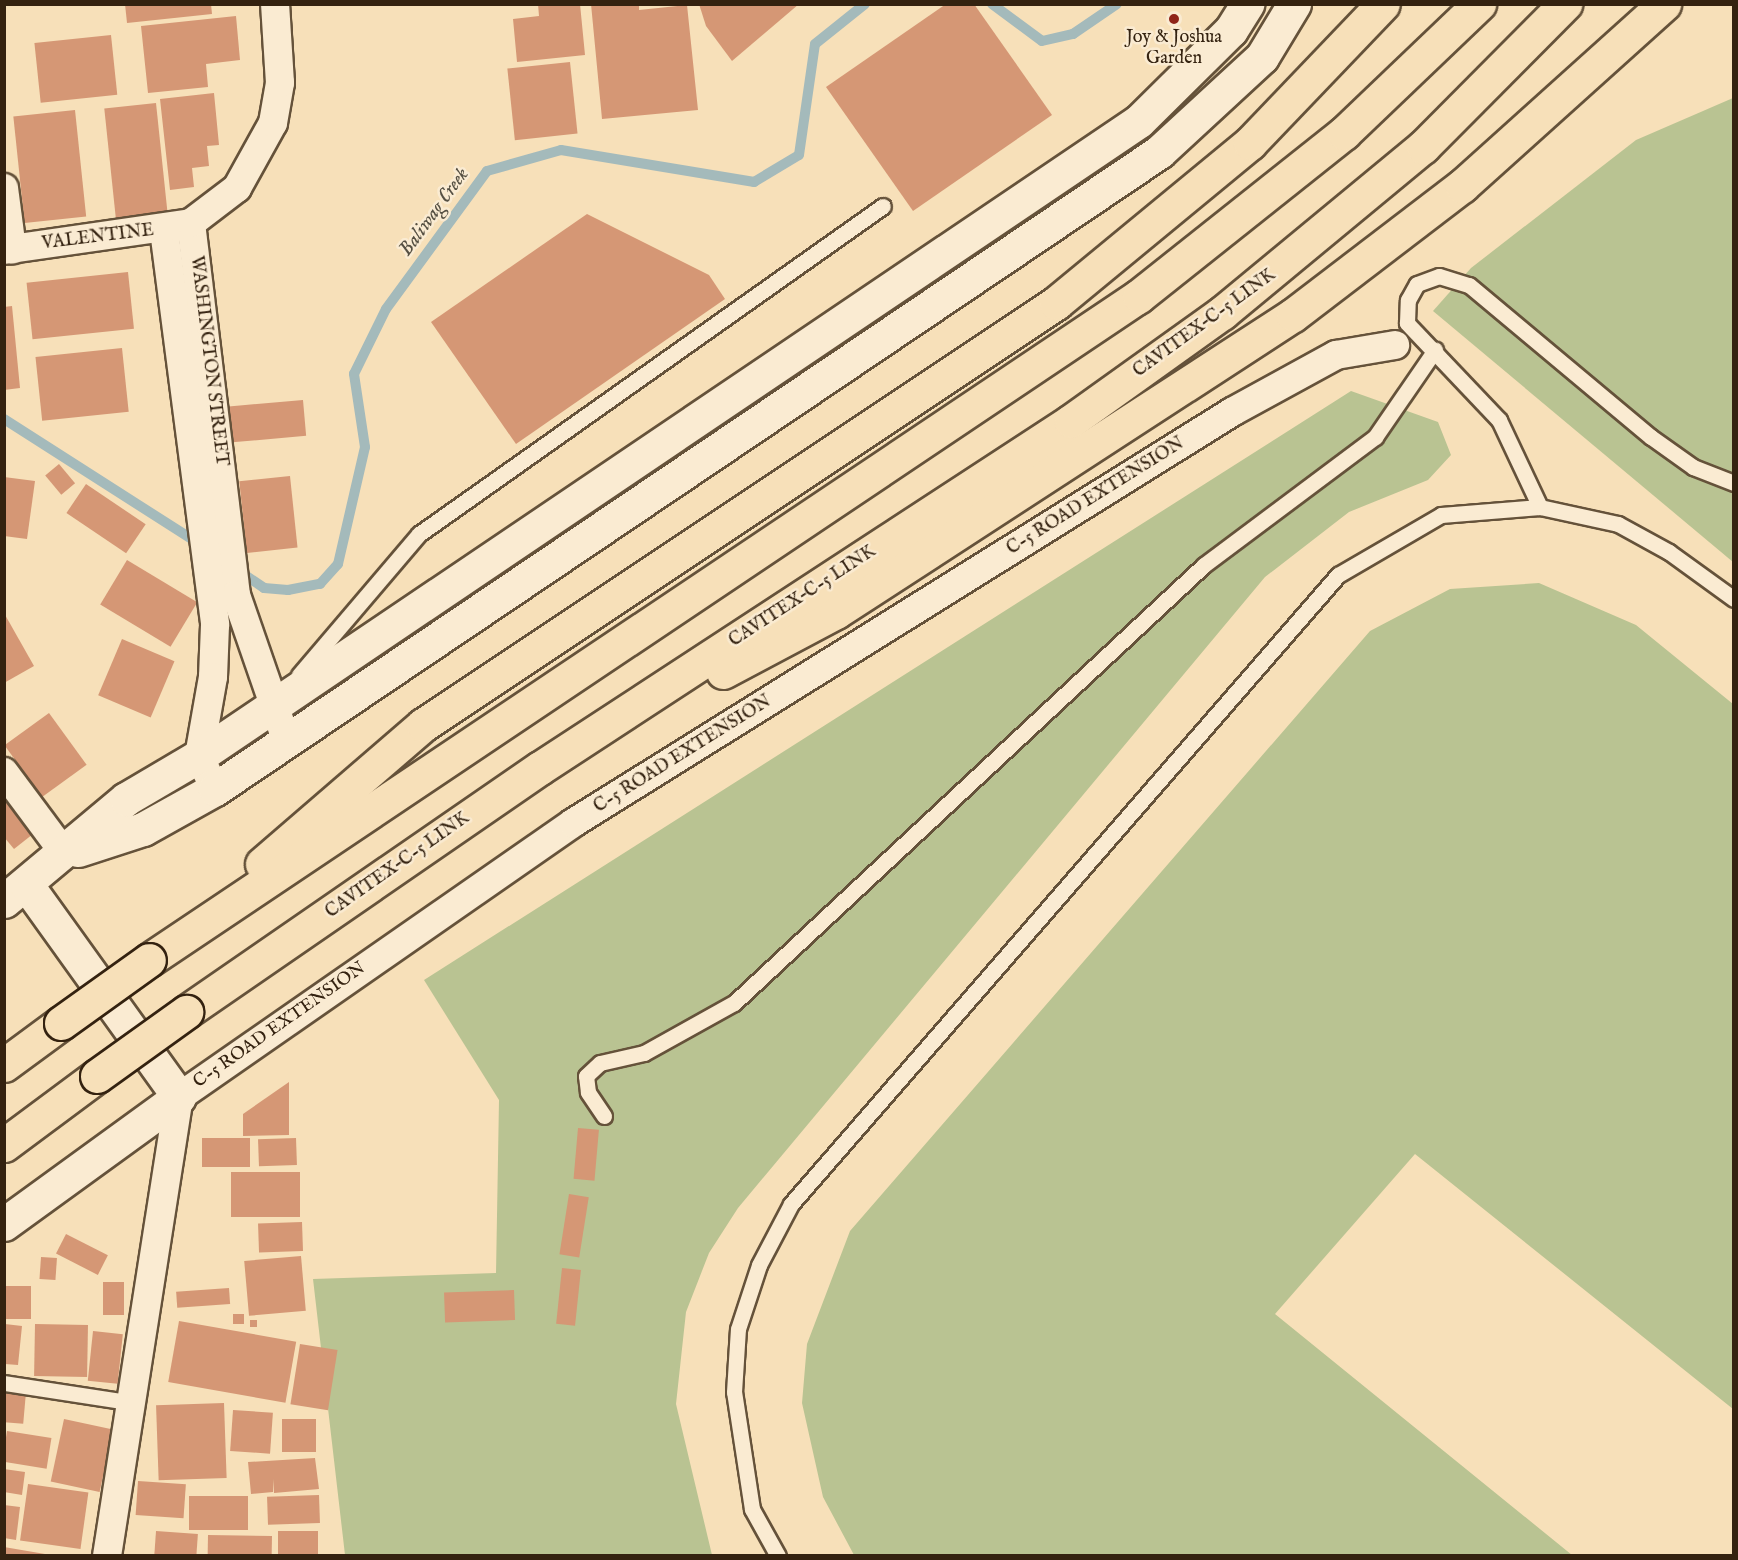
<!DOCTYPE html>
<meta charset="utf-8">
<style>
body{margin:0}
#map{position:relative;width:1738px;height:1560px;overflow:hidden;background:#f7e0b9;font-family:"IM FELL English",serif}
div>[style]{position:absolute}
.green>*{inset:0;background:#b9c392}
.stream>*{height:10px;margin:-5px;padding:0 5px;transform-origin:5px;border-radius:5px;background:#a4babb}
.building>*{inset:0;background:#d59775;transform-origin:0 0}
.roads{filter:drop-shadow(2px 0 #65523a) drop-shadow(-2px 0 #65523a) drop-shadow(0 2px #65523a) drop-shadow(0 -2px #65523a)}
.service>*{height:15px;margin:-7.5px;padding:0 7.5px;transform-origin:7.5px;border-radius:7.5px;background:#faebd2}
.minor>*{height:28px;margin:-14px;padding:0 14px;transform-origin:14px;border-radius:14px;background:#faebd2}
.secondary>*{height:33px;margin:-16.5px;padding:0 16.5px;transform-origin:16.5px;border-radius:16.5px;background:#faebd2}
.motorway>*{height:33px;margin:-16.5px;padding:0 16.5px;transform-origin:16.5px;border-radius:16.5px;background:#f7e0b9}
.bridges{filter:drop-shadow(2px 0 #342210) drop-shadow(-2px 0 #342210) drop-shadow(0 2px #342210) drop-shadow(0 -2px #342210)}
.motorway-bridge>*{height:33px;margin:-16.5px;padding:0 16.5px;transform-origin:16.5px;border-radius:16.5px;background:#f7e0b9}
.dots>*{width:16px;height:16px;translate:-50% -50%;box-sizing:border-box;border:3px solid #faebd2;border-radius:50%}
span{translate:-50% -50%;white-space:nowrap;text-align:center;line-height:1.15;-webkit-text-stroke:5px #faebd2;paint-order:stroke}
.poi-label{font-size:18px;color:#342210}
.street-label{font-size:18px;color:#342210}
.water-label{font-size:20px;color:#565043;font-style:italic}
.frame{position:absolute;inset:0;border:6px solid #342210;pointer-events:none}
</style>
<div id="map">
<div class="green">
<div style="clip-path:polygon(1733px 98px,1733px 562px,1433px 311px,1471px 268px,1636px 140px)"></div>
<div style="clip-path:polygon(1351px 391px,1438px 422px,1451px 455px,1428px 480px,1349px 512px,1265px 577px,738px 1208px,709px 1253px,686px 1312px,676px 1404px,712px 1555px,345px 1555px,313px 1279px,496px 1273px,499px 1100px,424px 980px)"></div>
<div style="clip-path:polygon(1539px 583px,1636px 625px,1733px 704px,1733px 1409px,1415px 1154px,1275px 1314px,1572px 1555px,854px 1555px,823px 1497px,802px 1403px,807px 1344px,850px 1231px,1370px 631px,1450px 589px)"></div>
</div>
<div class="stream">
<div style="left:992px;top:4px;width:62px;rotate:36.5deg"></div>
<div style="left:1042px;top:41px;width:32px;rotate:-13deg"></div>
<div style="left:1073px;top:34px;width:53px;rotate:-34.3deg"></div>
<div style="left:4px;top:419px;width:234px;rotate:32.6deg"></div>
<div style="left:236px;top:569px;width:34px;rotate:34deg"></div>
<div style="left:264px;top:588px;width:24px;rotate:5deg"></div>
<div style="left:288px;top:590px;width:33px;rotate:-11deg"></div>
<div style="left:320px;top:584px;width:27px;rotate:-48deg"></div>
<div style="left:338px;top:564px;width:120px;rotate:-77deg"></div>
<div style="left:365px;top:447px;width:74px;rotate:-98.6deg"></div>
<div style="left:354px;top:374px;width:72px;rotate:-63.8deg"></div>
<div style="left:386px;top:309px;width:171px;rotate:-53.8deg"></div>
<div style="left:487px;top:171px;width:77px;rotate:-15.8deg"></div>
<div style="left:561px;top:150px;width:196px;rotate:9.4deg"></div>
<div style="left:754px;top:182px;width:52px;rotate:-31deg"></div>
<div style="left:799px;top:155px;width:112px;rotate:-81.8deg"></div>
<div style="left:815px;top:44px;width:64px;rotate:-38.7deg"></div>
</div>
<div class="building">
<div style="clip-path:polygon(125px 4px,211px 4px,212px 14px,127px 23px)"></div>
<div style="clip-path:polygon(538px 4px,580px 4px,585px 55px,517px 62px,513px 19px,539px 16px)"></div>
<div style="clip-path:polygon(591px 4px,639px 4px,639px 10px,687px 5px,698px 110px,602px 119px)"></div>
<div style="clip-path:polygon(699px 4px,799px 4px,732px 61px,706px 26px)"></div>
<div style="clip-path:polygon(946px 4px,974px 4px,1052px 115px,913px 211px,826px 87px)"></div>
<div style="clip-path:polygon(236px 16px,240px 60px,206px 64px,208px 87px,148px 93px,141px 26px)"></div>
<div style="left:111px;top:35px;width:60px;height:77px;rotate:84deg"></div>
<div style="left:570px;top:62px;width:72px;height:63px;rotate:84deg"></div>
<div style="clip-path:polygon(214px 93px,219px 145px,207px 146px,209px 166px,192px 168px,194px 187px,170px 190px,160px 99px)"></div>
<div style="left:156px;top:103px;width:111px;height:52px;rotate:84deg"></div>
<div style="left:75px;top:110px;width:107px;height:62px;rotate:84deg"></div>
<div style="clip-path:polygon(587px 214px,709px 275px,725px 299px,516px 444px,431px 322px)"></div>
<div style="left:128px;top:272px;width:57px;height:102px;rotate:84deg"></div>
<div style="clip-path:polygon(12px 306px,20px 388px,4px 390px,4px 307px)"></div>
<div style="left:122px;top:348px;width:64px;height:87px;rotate:84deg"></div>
<div style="left:303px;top:400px;width:36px;height:80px;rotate:85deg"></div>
<div style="left:59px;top:464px;width:25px;height:18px;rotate:50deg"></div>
<div style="left:290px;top:476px;width:72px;height:51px;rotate:84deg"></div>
<div style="clip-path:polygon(4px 477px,35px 481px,27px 539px,4px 536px)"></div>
<div style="left:86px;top:484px;width:72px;height:35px;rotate:34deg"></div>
<div style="left:127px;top:560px;width:82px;height:52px;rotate:31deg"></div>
<div style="clip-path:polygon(4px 613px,34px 666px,4px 683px)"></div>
<div style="left:122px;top:639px;width:57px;height:61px;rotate:23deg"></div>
<div style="left:49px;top:713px;width:64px;height:55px;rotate:54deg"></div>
<div style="clip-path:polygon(4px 798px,33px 834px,14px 849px,4px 837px)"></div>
<div style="clip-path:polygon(289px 1082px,289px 1135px,243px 1136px,243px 1114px)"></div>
<div style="left:578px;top:1128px;width:21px;height:51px;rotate:5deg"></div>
<div style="left:202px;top:1138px;width:48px;height:29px"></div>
<div style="left:296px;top:1138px;width:27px;height:38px;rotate:88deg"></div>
<div style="left:231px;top:1172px;width:69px;height:45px"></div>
<div style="left:569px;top:1194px;width:20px;height:61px;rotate:9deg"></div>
<div style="left:302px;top:1222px;width:29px;height:44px;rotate:88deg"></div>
<div style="left:66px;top:1234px;width:47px;height:22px;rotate:27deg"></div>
<div style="left:301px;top:1256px;width:55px;height:57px;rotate:85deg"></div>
<div style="left:41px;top:1257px;width:16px;height:22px;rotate:4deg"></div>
<div style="left:562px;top:1268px;width:19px;height:56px;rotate:6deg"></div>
<div style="left:103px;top:1282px;width:21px;height:33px"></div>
<div style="left:4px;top:1286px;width:27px;height:33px"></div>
<div style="left:229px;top:1288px;width:16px;height:53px;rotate:86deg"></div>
<div style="left:514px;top:1290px;width:30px;height:70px;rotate:88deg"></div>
<div style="left:233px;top:1314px;width:11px;height:10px"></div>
<div style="left:250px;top:1320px;width:7px;height:7px"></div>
<div style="left:179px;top:1321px;width:119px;height:62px;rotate:10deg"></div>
<div style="clip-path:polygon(5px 1324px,22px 1326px,18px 1365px,5px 1364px)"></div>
<div style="left:35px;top:1324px;width:53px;height:52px;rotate:1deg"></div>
<div style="left:93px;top:1331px;width:30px;height:50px;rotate:6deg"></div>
<div style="left:300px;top:1344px;width:38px;height:61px;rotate:9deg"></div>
<div style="left:4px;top:1391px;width:22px;height:31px;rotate:5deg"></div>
<div style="left:224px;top:1403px;width:75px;height:68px;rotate:88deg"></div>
<div style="left:233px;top:1410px;width:40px;height:41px;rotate:4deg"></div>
<div style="left:64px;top:1419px;width:50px;height:64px;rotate:12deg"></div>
<div style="left:316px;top:1419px;width:33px;height:34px;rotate:90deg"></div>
<div style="left:7px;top:1431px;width:45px;height:31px;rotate:9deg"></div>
<div style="clip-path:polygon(315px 1458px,319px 1489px,274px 1493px,273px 1479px,273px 1492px,251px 1494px,248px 1462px)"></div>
<div style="clip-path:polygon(4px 1469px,25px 1472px,22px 1495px,4px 1492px)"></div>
<div style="left:138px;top:1481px;width:48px;height:34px;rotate:4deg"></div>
<div style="left:28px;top:1484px;width:61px;height:57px;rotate:8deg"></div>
<div style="left:319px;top:1495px;width:28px;height:52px;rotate:88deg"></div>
<div style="left:189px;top:1496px;width:59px;height:34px"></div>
<div style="clip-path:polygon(4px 1505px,20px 1507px,16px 1540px,4px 1538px)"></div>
<div style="left:156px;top:1531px;width:42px;height:25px;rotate:4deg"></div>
<div style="left:278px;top:1531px;width:40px;height:25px"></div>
<div style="left:208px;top:1535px;width:64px;height:21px;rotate:1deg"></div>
<div style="clip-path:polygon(4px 1547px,45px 1554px,45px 1556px,4px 1556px)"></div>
</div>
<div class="roads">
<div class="service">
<div style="left:1540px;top:507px;width:96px;rotate:-115.2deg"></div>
<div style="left:1499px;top:420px;width:134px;rotate:-133.5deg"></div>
<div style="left:1407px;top:323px;width:23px;rotate:-88deg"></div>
<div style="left:1408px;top:300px;width:18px;rotate:-61deg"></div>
<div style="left:1417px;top:284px;width:23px;rotate:-20deg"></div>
<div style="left:1439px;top:276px;width:31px;rotate:17deg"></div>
<div style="left:1469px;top:285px;width:237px;rotate:39.9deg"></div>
<div style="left:1651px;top:437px;width:52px;rotate:35.5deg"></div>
<div style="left:1693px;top:467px;width:44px;rotate:21.3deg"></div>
<div style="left:299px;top:675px;width:185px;rotate:-49.6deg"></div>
<div style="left:419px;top:534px;width:568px;rotate:-35.26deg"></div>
<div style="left:604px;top:1116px;width:29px;rotate:-124deg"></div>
<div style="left:588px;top:1092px;width:16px;rotate:-97deg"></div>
<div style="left:586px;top:1076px;width:19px;rotate:-43deg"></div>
<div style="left:600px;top:1063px;width:45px;rotate:-12.8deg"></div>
<div style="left:644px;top:1053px;width:103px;rotate:-29.1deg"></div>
<div style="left:734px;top:1003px;width:642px;rotate:-42.98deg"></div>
<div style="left:1204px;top:565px;width:214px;rotate:-36.8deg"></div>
<div style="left:1375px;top:437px;width:106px;rotate:-55.4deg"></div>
<div style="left:4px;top:1383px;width:125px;rotate:8.7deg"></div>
<div style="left:778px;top:1556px;width:54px;rotate:-119deg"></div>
<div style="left:752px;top:1509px;width:118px;rotate:-98.7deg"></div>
<div style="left:734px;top:1392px;width:63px;rotate:-86.4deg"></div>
<div style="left:738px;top:1329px;width:67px;rotate:-71.8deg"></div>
<div style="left:759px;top:1265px;width:69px;rotate:-62.3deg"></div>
<div style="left:791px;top:1204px;width:834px;rotate:-48.99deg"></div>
<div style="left:1338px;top:575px;width:119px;rotate:-30.2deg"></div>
<div style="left:1441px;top:515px;width:99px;rotate:-4.6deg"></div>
<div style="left:1540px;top:507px;width:80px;rotate:12.3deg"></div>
<div style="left:1618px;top:524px;width:58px;rotate:28.8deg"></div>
<div style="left:1669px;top:552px;width:80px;rotate:35.9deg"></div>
</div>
<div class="minor">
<div style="left:4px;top:188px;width:62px;rotate:82.5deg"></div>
<div style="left:191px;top:223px;width:375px;rotate:83.1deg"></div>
<div style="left:236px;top:595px;width:156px;rotate:70.9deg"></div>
<div style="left:164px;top:230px;width:398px;rotate:82.6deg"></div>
<div style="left:215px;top:625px;width:52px;rotate:92.2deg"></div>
<div style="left:213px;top:677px;width:80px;rotate:100deg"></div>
<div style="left:199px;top:756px;width:37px;rotate:64deg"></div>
<div style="left:4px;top:250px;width:189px;rotate:-8.2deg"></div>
<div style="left:191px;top:223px;width:58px;rotate:-37.3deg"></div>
<div style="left:237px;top:188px;width:74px;rotate:-61deg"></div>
<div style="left:273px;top:123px;width:41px;rotate:-80.1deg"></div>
<div style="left:280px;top:83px;width:79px;rotate:-93.6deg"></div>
<div style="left:4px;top:772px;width:102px;rotate:53.4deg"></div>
<div style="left:107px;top:1556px;width:465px;rotate:-81.1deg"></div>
<div style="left:179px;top:1097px;width:480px;rotate:-34.8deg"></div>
<div style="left:573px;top:823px;width:777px;rotate:-31.95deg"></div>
<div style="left:1232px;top:412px;width:119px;rotate:-28.7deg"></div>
<div style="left:1336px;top:355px;width:60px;rotate:-9.6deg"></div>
</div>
<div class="secondary">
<div style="left:78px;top:850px;width:68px;rotate:-17.9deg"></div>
<div style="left:143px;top:829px;width:82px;rotate:-29.1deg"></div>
<div style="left:215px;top:789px;width:1139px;rotate:-34.01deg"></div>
<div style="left:1159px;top:152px;width:140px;rotate:-42.7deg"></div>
<div style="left:1262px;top:57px;width:62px;rotate:-58.9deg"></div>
<div style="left:4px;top:901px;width:159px;rotate:-39.9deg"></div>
<div style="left:126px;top:799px;width:85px;rotate:-30.5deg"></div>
<div style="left:199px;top:756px;width:1134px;rotate:-34.04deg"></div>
<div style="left:1139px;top:121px;width:129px;rotate:-44.7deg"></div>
<div style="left:1231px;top:30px;width:31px;rotate:-58deg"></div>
<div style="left:4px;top:1224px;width:216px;rotate:-36deg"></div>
<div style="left:179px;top:1097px;width:262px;rotate:-125.7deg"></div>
</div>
<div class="motorway">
<div style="left:723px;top:672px;width:128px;rotate:-28deg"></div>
<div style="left:836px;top:612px;width:545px;rotate:-33.02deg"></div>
<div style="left:1293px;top:315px;width:213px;rotate:-37.4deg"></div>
<div style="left:1462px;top:186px;width:272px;rotate:-42deg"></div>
<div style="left:262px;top:864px;width:213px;rotate:-40.8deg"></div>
<div style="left:423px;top:725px;width:761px;rotate:-33.69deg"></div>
<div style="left:1056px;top:303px;width:251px;rotate:-39.5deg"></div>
<div style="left:1250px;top:143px;width:192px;rotate:-46.3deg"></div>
<div style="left:149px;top:960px;width:1192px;rotate:-33.85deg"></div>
<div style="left:1139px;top:296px;width:262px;rotate:-38.5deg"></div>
<div style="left:1344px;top:133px;width:187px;rotate:-43.7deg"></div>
<div style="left:186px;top:1012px;width:430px;rotate:-34.6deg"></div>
<div style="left:540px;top:768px;width:634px;rotate:-33.16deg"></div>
<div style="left:1071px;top:421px;width:186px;rotate:-35.6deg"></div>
<div style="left:1222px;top:313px;width:261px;rotate:-39.6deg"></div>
<div style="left:1423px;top:147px;width:202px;rotate:-45.2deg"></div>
<div style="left:4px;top:1065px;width:71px;rotate:-36.4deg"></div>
<div style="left:4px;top:1145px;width:116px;rotate:-36.6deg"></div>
</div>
</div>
<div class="bridges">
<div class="motorway-bridge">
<div style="left:61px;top:1023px;width:108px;rotate:-35.6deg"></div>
<div style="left:97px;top:1076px;width:110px;rotate:-35.7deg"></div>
</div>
</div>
<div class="dots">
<div style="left:1174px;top:19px;background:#8f2418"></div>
</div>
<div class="poi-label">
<span style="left:1174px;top:49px">Joy &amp; Joshua<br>Garden</span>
</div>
<div class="street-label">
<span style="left:98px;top:238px;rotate:-7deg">VALENTINE</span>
<span style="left:1205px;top:324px;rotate:-36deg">CAVITEX–C-5 LINK</span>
<span style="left:208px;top:361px;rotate:83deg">WASHINGTON STREET</span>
<span style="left:1096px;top:497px;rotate:-32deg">C-5 ROAD EXTENSION</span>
<span style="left:803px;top:597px;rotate:-33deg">CAVITEX–C-5 LINK</span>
<span style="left:683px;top:755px;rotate:-32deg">C-5 ROAD EXTENSION</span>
<span style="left:398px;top:866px;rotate:-35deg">CAVITEX–C-5 LINK</span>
<span style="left:280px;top:1026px;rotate:-35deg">C-5 ROAD EXTENSION</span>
</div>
<div class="water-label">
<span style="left:434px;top:212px;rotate:-54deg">Baliwag Creek</span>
</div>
<div class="frame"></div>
</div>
